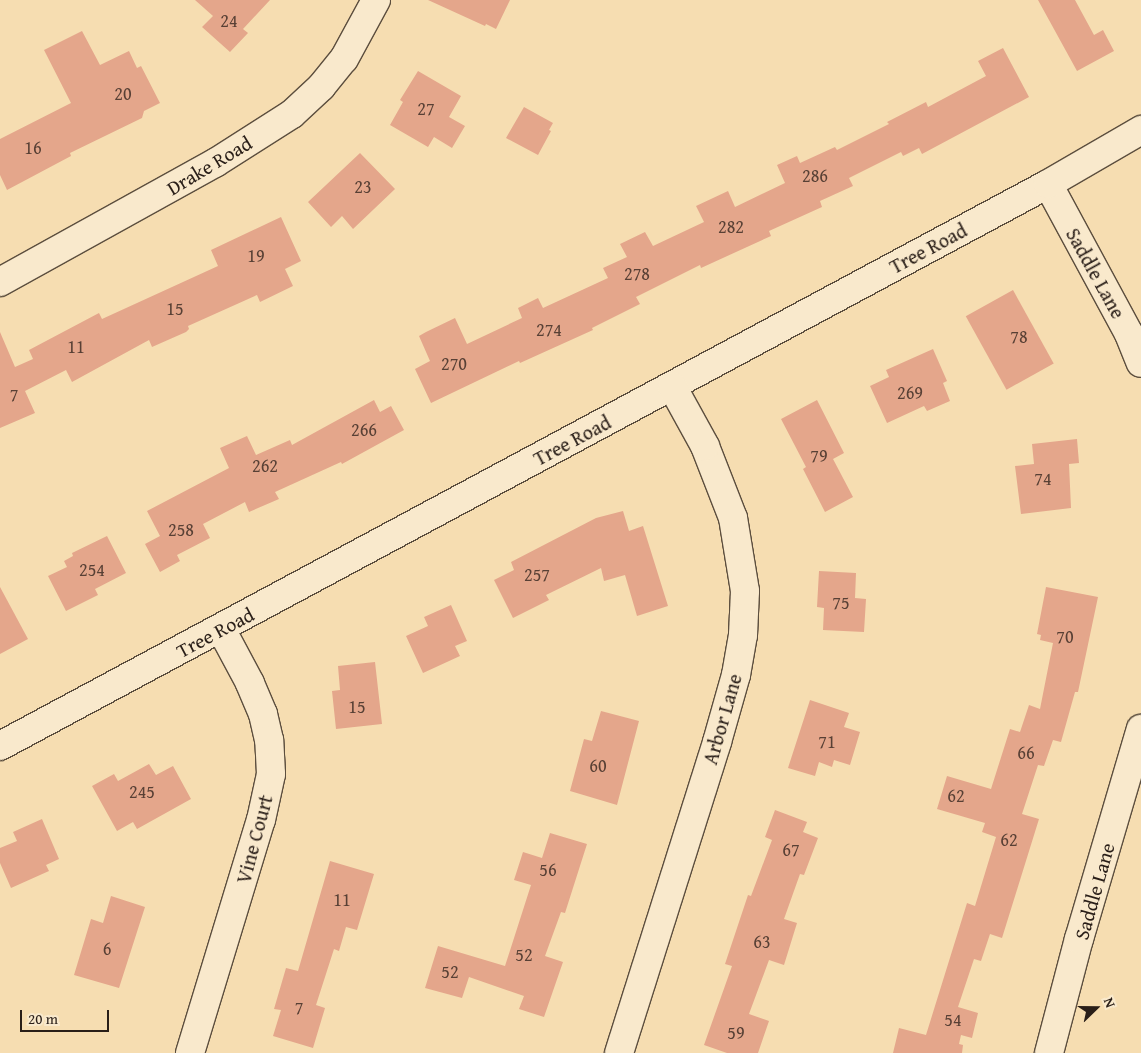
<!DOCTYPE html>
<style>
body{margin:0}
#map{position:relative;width:1141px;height:1053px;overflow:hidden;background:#f6ddb1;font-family:"Gentium Book Plus",serif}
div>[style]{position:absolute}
.building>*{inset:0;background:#e4a68b;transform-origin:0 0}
.roads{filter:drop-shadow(1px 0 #5c4e3e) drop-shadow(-1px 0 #5c4e3e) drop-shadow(0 1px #5c4e3e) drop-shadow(0 -1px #5c4e3e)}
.minor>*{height:28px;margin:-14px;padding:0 14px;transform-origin:14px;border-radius:14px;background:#f9e9cc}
span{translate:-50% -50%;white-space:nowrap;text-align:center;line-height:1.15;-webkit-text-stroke:4px #f9e9cc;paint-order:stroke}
.number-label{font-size:18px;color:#584035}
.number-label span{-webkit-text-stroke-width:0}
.street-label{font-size:20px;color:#291e18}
.north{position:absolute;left:1071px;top:983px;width:50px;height:50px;-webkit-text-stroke:4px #f9e9cc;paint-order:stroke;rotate:68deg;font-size:14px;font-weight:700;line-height:20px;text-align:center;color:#291e18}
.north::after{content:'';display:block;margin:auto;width:18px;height:22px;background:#291e18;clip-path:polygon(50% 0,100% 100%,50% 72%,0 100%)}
.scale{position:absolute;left:20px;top:1010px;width:89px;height:22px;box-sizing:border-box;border:2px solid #291e18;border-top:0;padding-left:6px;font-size:15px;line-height:18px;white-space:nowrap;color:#291e18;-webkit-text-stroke:4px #f9e9cc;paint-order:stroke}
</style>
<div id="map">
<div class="building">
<div style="clip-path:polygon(195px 0,270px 0,243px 29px,248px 33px,230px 52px,202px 27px,213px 16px)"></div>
<div style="clip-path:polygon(428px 0,510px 0,496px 29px,486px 24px,485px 26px)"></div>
<div style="clip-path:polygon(1038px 0,1075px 0,1094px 35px,1103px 30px,1114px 51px,1077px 71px)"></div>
<div style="clip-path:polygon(82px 31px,100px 65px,129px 51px,137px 68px,141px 66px,160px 103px,144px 111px,142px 118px,70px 153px,71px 156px,7px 190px,0 175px,0 139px,71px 103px,44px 50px)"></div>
<div style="clip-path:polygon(1003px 48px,1029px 97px,922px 154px,919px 148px,903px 156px,901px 152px,849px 178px,853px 186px,820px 201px,822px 207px,769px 231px,771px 236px,701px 268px,700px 265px,636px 297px,640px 304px,592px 328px,593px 330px,520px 363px,519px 361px,431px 403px,415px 369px,430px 361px,419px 336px,426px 332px,455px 318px,467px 344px,522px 318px,518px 308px,538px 298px,543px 308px,608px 278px,603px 268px,627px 257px,620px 244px,645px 232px,653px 246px,704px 222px,696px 206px,728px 191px,735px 207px,785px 183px,777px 165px,797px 156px,800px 163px,835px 147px,837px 150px,889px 124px,887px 122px,926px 102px,928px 107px,986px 76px,978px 61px)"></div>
<div style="clip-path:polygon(418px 71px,461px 96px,449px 117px,465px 126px,452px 148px,434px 137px,428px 147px,390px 125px,403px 102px,400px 100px)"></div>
<div style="clip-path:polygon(524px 107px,553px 123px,549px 130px,551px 131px,538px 155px,506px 138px)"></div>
<div style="clip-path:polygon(360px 153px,395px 189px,353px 229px,342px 216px,331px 227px,308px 202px)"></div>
<div style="clip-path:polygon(281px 217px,301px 261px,285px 269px,293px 286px,260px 302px,257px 295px,188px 326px,189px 329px,186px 332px,152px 347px,149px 340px,72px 382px,66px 370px,25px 391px,35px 413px,0 428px,0 332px,15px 367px,33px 359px,29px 350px,99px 313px,102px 319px,218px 266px,211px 250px)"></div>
<div style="left:1013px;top:290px;width:84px;height:54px;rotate:61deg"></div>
<div style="clip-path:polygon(933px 349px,947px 381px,943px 383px,950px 401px,927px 411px,924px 406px,887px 423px,870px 386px,889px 377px,886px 370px)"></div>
<div style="clip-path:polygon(374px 400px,380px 412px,391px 406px,404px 430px,342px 464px,341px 462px,275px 492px,279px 499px,249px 512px,245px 502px,203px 524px,210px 538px,177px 555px,180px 561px,160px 572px,145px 544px,160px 536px,147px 511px,229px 468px,220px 448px,247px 436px,256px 455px,290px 440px,292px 445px)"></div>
<div style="clip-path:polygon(817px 400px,844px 453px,833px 459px,853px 497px,825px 512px,803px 469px,806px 467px,781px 419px)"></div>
<div style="clip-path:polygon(1077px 439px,1079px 463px,1069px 464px,1071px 508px,1021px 514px,1015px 466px,1034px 464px,1032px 444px)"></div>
<div style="clip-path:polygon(623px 511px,629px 531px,643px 526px,668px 606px,637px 616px,625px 575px,604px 581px,601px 568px,546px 595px,549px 600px,513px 618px,494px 580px,514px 570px,511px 562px,596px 518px)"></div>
<div style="clip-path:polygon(107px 536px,126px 573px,95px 589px,98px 595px,66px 611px,48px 576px,67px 567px,64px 561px,73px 556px,72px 553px)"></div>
<div style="clip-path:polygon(819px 571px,856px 573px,855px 598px,866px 599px,864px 632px,823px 630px,824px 608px,817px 607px)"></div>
<div style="clip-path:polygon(0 587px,28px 639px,0 654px)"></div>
<div style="clip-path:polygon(1046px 587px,1098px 597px,1078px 692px,1075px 692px,1061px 742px,1053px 740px,1044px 766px,1038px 765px,1022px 814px,1039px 819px,1002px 938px,990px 934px,981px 961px,974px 959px,958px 1007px,978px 1013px,972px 1038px,961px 1035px,959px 1044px,963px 1045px,962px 1053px,893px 1053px,899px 1028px,926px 1035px,967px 903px,975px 906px,996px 837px,982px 832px,985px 823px,937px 809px,947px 776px,991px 789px,1010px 729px,1020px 732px,1029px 705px,1040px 709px,1053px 643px,1040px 640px,1041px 635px,1037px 634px)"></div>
<div style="clip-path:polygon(451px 605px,467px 641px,455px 646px,460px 656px,423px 673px,406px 636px,428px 626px,424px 617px)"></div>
<div style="clip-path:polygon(375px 662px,382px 724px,336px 729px,332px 691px,340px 690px,338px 666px)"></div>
<div style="clip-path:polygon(810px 700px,849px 713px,844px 727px,860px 732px,850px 765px,834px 760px,832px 767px,819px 762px,815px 776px,788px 768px)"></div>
<div style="clip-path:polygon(601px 711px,639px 721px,617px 805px,570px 791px,584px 739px,592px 741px)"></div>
<div style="clip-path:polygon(149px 764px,156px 775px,173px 766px,191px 799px,137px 829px,133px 822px,117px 831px,92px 786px,114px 774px,118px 781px)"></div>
<div style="clip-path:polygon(775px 810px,807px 822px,803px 832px,818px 838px,804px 875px,800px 874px,784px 919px,797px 923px,784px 965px,769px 960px,749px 1014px,769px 1021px,758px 1053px,727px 1053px,704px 1045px,732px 966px,725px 964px,748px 895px,751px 896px,772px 840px,765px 837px)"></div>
<div style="clip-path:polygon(42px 819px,59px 859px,46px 865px,49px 871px,11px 888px,0 863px,0 848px,17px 841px,13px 832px)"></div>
<div style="clip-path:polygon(550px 833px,587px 844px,565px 913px,561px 912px,545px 956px,563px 962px,544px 1017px,519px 1009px,524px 996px,469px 977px,462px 998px,425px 988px,438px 946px,505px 966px,531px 885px,514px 880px,523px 852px,542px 858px)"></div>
<div style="clip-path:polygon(330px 861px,374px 874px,357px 930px,346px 927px,339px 951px,334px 949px,316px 1005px,325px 1008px,313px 1048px,273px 1036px,281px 1010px,274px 1009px,286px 968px,298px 971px)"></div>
<div style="clip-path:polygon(111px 896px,145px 907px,119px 988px,74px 975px,91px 919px,103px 923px)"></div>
</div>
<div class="roads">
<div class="minor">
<div style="left:1048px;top:184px;width:170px;rotate:61.6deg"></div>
<div style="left:1129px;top:334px;width:31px;rotate:68deg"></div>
<div style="left:0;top:282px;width:246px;rotate:-29deg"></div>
<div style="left:215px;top:163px;width:91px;rotate:-32.5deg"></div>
<div style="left:292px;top:114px;width:40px;rotate:-43deg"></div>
<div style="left:321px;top:87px;width:36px;rotate:-51deg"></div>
<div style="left:344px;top:59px;width:67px;rotate:-61.5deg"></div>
<div style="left:0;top:746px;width:1189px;rotate:-28.2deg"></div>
<div style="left:1048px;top:184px;width:108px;rotate:-30.1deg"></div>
<div style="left:190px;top:1053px;width:244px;rotate:-73.1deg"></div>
<div style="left:261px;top:820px;width:47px;rotate:-77.7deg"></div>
<div style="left:271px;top:774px;width:34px;rotate:-93deg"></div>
<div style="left:269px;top:740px;width:27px;rotate:-103deg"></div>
<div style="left:263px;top:714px;width:34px;rotate:-113deg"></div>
<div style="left:250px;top:683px;width:61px;rotate:-118.2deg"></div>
<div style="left:619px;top:1053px;width:326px;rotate:-72.5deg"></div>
<div style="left:717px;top:742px;width:70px;rotate:-74.2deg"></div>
<div style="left:736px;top:675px;width:41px;rotate:-80.1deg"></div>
<div style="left:743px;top:635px;width:44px;rotate:-87.4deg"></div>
<div style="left:745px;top:591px;width:74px;rotate:-99.3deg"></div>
<div style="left:733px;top:518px;width:77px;rotate:-111.3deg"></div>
<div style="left:705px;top:446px;width:68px;rotate:-118.8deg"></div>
<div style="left:1049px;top:1053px;width:118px;rotate:-75.3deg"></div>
<div style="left:1079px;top:939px;width:219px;rotate:-73.6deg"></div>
</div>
</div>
<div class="number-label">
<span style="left:229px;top:21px">24</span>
<span style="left:123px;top:94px">20</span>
<span style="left:426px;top:109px">27</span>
<span style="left:33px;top:148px">16</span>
<span style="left:815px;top:176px">286</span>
<span style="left:363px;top:187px">23</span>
<span style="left:731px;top:227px">282</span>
<span style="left:256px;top:256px">19</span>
<span style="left:637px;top:274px">278</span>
<span style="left:175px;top:309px">15</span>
<span style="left:549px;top:330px">274</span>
<span style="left:1019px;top:337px">78</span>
<span style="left:76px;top:347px">11</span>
<span style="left:454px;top:364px">270</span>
<span style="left:910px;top:393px">269</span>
<span style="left:14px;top:395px">7</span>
<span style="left:364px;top:430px">266</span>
<span style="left:819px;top:456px">79</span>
<span style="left:265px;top:466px">262</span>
<span style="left:1043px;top:479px">74</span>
<span style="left:181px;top:530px">258</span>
<span style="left:92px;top:570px">254</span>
<span style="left:537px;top:575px">257</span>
<span style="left:841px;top:603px">75</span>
<span style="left:1065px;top:637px">70</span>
<span style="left:357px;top:707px">15</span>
<span style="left:827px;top:742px">71</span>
<span style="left:1026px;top:753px">66</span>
<span style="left:598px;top:766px">60</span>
<span style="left:142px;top:792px">245</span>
<span style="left:956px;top:796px">62</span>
<span style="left:1009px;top:840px">62</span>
<span style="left:791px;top:850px">67</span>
<span style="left:548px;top:870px">56</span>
<span style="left:342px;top:900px">11</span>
<span style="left:762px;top:942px">63</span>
<span style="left:107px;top:949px">6</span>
<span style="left:524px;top:955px">52</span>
<span style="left:450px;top:972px">52</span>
<span style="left:299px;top:1008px">7</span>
<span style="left:953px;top:1020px">54</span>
<span style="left:736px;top:1033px">59</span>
</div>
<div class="street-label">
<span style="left:209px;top:165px;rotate:-31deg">Drake Road</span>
<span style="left:928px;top:248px;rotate:-28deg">Tree Road</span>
<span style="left:1096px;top:273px;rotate:61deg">Saddle Lane</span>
<span style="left:572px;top:440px;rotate:-28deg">Tree Road</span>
<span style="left:215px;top:632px;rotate:-28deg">Tree Road</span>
<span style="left:722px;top:719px;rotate:-74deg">Arbor Lane</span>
<span style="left:254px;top:839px;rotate:-75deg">Vine Court</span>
<span style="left:1094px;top:891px;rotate:-74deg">Saddle Lane</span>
</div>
<div class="north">N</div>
<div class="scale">20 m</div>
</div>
